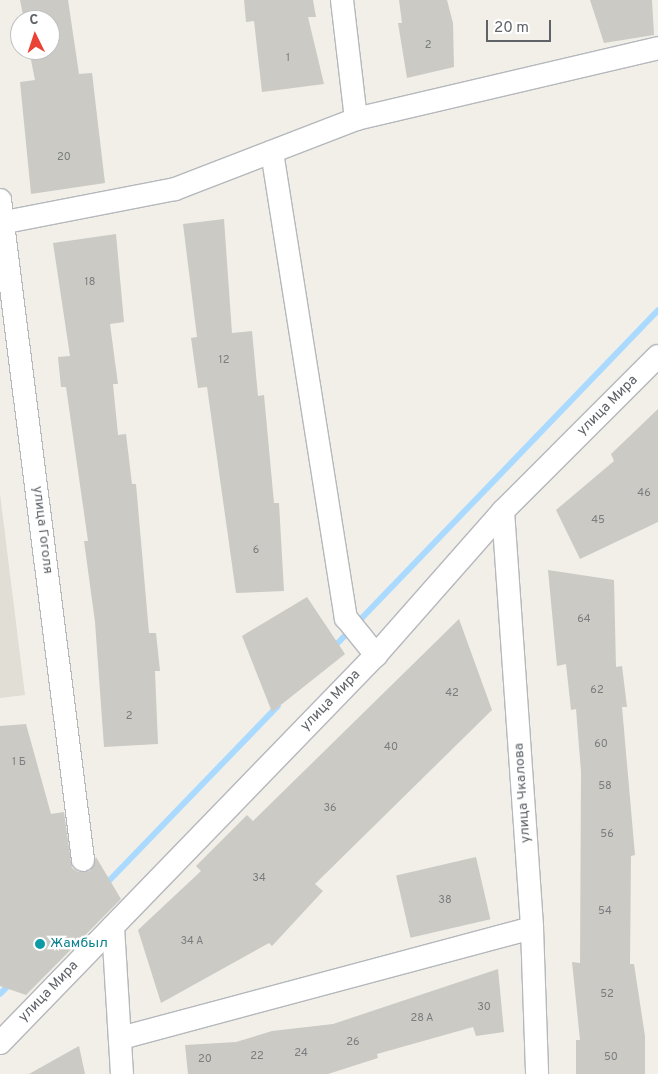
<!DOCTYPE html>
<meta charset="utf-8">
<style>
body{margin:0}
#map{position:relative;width:658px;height:1074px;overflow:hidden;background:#f1efe8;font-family:Overpass,sans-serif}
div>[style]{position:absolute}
.education>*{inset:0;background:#e1ded6}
.stream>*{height:6px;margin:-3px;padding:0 3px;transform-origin:3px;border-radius:3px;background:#aadaff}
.building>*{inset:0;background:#cccac5;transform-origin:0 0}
.roads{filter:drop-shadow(1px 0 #b5b8bc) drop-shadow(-1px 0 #b5b8bc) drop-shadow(0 1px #b5b8bc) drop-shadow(0 -1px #b5b8bc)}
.minor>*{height:22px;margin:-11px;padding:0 11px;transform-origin:11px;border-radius:11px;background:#fff}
.dots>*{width:14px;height:14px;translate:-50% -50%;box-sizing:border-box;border:2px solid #fff;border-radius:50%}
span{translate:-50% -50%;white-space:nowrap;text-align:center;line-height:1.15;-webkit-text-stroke:4.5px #fff;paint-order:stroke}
.number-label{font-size:11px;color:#7a7d7f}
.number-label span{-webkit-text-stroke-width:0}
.street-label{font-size:14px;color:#5f6368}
.culture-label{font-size:14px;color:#0d838f}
.left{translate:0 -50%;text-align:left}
.north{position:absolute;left:10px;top:10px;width:50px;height:50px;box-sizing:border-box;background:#fff;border:1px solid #bfc1c3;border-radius:50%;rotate:356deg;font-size:14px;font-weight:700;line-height:20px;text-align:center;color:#5f6368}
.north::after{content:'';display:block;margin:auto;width:18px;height:22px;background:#ea4335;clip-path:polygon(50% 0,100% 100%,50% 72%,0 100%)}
.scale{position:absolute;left:486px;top:20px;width:65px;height:22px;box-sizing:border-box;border:2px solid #5f6368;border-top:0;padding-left:6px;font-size:15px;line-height:18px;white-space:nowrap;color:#5f6368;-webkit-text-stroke:4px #fff;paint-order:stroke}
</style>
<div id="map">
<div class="education">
<div style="clip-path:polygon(0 494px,25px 695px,0 698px)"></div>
</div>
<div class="stream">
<div style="left:333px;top:648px;width:469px;rotate:-46.1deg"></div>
<div style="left:104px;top:886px;width:250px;rotate:-46deg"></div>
<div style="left:0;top:994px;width:16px;rotate:-45deg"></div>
</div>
<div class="building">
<div style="clip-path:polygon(20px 0,68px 0,79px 74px,92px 73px,105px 183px,31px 194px,20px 82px,35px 80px,29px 50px,50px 50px,50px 20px,24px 20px)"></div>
<div style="clip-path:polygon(244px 0,313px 0,316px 17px,308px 17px,324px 84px,262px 92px,254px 21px,246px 22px)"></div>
<div style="clip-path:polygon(399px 0,447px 0,453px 23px,454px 67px,407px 78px,398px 23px,402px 23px)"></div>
<div style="clip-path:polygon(590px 0,652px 0,654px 35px,604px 43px)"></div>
<div style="clip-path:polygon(224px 219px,232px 333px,252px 331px,258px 396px,264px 395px,274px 503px,279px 503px,284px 591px,236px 593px,207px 387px,198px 388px,191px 338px,197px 337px,183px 224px)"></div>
<div style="clip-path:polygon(116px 234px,124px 322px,110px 324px,118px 384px,113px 384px,118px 435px,126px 434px,132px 484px,136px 484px,149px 633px,156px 633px,160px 671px,155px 671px,158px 744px,104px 747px,95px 622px,84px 541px,88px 541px,66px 387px,61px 387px,58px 357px,70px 356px,53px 243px)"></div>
<div style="clip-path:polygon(658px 409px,658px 522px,580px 559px,556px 510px,614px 461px,611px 454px)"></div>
<div style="clip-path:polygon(548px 570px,614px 580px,616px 667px,622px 666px,627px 707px,622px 707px,635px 855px,631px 856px,630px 964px,634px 964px,645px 1036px,645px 1074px,576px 1074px,576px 1040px,580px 1040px,572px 962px,580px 963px,581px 772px,576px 709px,571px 710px,566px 664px,557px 666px)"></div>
<div style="clip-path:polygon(307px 597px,345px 654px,272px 712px,242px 636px)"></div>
<div style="clip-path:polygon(459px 619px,492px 710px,315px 884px,323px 891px,272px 946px,269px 943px,161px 1003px,138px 930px,201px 871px,196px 866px,247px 815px,253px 821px)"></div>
<div style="clip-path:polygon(26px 724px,51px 814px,64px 812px,72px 868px,78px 872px,90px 871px,96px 857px,121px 899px,26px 995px,0 986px,0 726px)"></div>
<div style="left:476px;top:857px;width:64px;height:82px;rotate:77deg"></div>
<div style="clip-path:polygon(498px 969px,504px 1032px,476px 1036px,473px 1027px,377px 1054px,378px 1058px,328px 1074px,188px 1074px,185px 1045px,236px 1042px,272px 1031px,333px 1024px)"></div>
<div style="clip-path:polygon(79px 1046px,85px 1074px,29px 1074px)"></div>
</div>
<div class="roads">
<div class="minor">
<div style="left:342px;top:0;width:120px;rotate:83.3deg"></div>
<div style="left:272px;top:152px;width:472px;rotate:81deg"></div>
<div style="left:346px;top:618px;width:48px;rotate:51deg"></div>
<div style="left:0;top:200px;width:665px;rotate:82.83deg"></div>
<div style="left:0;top:223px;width:178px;rotate:-11deg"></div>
<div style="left:175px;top:189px;width:194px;rotate:-21.1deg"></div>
<div style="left:356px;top:119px;width:310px;rotate:-13.2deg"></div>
<div style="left:503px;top:511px;width:418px;rotate:86deg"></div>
<div style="left:532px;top:928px;width:146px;rotate:88deg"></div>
<div style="left:113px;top:927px;width:147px;rotate:86.5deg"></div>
<div style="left:121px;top:1038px;width:425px;rotate:-15deg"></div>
<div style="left:0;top:1043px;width:540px;rotate:-45.9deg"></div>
<div style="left:376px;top:655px;width:192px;rotate:-48.6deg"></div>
<div style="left:503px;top:511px;width:219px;rotate:-45deg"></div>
</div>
</div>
<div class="dots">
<div style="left:40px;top:944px;background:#0f9aa8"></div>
</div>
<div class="number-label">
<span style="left:428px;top:45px">2</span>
<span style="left:288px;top:58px">1</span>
<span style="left:64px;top:157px">20</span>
<span style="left:90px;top:282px">18</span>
<span style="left:224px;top:360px">12</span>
<span style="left:644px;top:493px">46</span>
<span style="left:598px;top:520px">45</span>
<span style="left:256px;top:550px">6</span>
<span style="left:584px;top:619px">64</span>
<span style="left:597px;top:690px">62</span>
<span style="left:452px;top:693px">42</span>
<span style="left:129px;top:716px">2</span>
<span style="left:601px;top:744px">60</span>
<span style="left:391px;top:747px">40</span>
<span style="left:19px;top:762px">1 Б</span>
<span style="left:605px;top:786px">58</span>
<span style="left:330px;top:808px">36</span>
<span style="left:607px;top:834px">56</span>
<span style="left:259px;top:878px">34</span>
<span style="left:445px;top:900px">38</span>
<span style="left:605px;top:911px">54</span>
<span style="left:192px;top:941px">34 А</span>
<span style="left:607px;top:994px">52</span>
<span style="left:484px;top:1007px">30</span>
<span style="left:422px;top:1018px">28 А</span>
<span style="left:353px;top:1042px">26</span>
<span style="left:301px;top:1053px">24</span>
<span style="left:257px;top:1056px">22</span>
<span style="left:611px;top:1057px">50</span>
<span style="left:205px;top:1059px">20</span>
</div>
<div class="street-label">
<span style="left:608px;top:406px;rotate:-45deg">улица Мира</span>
<span style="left:42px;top:530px;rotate:83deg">улица Гоголя</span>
<span style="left:331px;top:701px;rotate:-46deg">улица Мира</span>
<span style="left:523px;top:793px;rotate:-94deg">улица Чкалова</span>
<span style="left:49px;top:992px;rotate:-46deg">улица Мира</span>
</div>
<div class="culture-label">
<span class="left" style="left:50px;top:944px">Жамбыл</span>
</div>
<div class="north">С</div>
<div class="scale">20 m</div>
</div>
